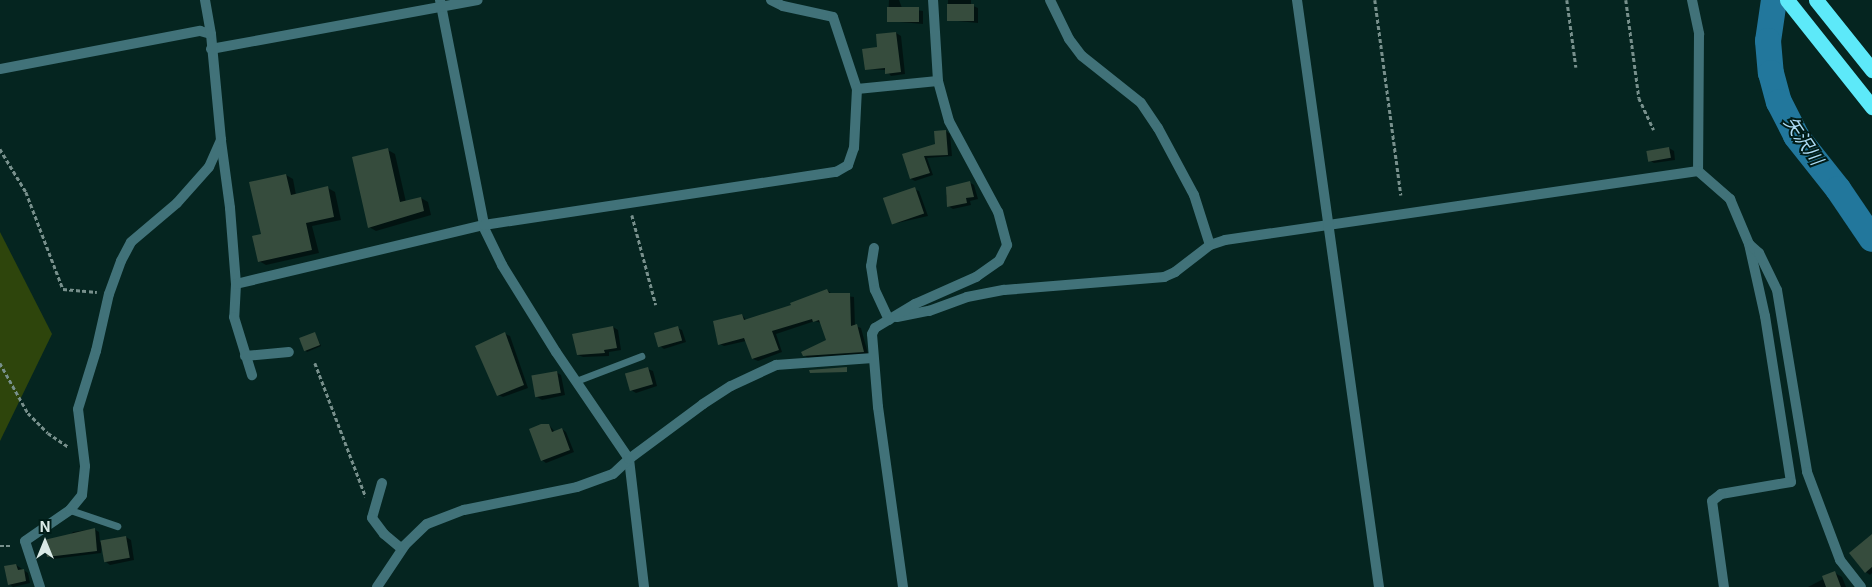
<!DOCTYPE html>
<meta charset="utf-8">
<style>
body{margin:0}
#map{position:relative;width:1872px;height:587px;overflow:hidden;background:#052520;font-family:Inter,"Noto Sans JP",sans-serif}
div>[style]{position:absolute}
.green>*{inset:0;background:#2e450c}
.shadow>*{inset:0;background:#0007}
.river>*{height:26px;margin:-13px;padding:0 13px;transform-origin:13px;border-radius:13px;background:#22779c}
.building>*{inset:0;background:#364c3d;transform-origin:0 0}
.path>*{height:2.5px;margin-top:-1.25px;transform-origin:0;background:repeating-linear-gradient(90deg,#78908c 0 4px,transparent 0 6.5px)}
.service>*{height:7px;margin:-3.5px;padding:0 3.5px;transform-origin:3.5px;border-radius:3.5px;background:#417279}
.minor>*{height:10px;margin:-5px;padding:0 5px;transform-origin:5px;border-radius:5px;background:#417279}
.tertiary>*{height:10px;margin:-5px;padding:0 5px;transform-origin:5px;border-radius:5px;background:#417279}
.motorway>*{height:15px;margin:-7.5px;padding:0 7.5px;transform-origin:7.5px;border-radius:7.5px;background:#5de9f9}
span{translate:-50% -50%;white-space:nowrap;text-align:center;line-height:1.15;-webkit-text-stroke:4px #001c17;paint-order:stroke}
.water-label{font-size:18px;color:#addcf6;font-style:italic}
.north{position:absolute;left:20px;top:517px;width:50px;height:50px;-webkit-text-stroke:4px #001c17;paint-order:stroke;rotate:0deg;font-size:14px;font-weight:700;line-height:20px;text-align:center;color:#d9eae6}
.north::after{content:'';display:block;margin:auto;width:18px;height:22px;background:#d9eae6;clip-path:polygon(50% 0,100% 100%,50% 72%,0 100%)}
</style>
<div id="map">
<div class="green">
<div style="clip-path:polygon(0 232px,52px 334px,0 441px)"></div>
</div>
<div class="shadow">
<div style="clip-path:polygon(889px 0,899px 0,902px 8px,923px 11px,923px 24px,888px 21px)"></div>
<div style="clip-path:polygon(948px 0,971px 0,971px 5px,978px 8px,978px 23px,948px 20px)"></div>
<div style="clip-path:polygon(896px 33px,901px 36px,905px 74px,891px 76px,886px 70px,866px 69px,878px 48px)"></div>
<div style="clip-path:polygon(946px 131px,950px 134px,952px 156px,927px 158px,933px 175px,915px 181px,911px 179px,904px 155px,936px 145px)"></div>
<div style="clip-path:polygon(1669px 148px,1674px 151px,1675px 160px,1654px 163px,1649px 160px)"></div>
<div style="clip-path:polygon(388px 150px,395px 154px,406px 202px,421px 198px,428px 202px,431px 215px,376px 231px,369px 227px)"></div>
<div style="clip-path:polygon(286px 175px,293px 179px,296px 195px,328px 188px,335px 192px,341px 220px,312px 226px,319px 253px,266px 265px,259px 261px,263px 235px)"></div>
<div style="clip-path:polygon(969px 182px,974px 185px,978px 199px,970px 201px,971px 205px,953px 209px,948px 206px,946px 195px)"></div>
<div style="clip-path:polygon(914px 189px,919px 191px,928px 216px,897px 223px,892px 220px)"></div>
<div style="clip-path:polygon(827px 290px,832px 294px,854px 297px,855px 326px,861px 328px,868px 354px,808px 358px,804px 355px,828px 341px,821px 323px,815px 321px,776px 334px,782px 352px,758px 361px,753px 359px,746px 341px,724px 346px,720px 344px,742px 315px,747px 321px,793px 306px)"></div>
<div style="clip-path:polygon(613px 327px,618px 330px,621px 350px,609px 352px,609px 356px,583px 357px,578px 355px)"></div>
<div style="clip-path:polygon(677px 328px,682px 330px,686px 342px,664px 349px,660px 346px)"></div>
<div style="clip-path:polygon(315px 333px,321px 346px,307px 352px,305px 350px)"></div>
<div style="clip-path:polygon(505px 334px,510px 336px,528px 388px,503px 397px,498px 395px)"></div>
<div style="clip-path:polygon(648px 369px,653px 371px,657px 386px,636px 393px,631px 390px)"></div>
<div style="clip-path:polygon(556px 372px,561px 375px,565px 395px,542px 400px,537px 397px)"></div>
<div style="clip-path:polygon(549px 425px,555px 432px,562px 429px,566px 432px,574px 452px,546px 463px,542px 460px)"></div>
<div style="clip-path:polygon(94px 529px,99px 532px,100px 542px,126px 537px,131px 540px,134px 560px,110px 565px,106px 562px,102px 543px,101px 553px,53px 559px,49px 556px,73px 532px)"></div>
<div style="clip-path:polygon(1872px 541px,1872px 573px,1870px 575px,1866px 572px)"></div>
<div style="clip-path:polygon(16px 565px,28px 573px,30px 583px,13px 587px,9px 584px)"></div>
<div style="clip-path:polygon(1835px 573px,1842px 577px,1846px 587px,1808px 587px)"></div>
</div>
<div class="river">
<div style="left:1774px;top:0;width:41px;rotate:98.3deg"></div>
<div style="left:1768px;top:41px;width:32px;rotate:85deg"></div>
<div style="left:1771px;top:73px;width:30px;rotate:75deg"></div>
<div style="left:1779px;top:102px;width:38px;rotate:63deg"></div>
<div style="left:1796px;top:136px;width:68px;rotate:51.6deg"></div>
<div style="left:1838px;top:189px;width:60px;rotate:55.8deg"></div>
</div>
<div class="building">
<div style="left:947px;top:4px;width:27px;height:17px"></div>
<div style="left:887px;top:7px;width:32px;height:15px"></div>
<div style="clip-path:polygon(896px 32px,901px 72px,885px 74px,885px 68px,865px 70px,862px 49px,877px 47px,876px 34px)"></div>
<div style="clip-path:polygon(946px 130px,948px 155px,924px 156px,930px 173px,910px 179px,902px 154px,935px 144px,934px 131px)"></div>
<div style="left:1669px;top:147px;width:11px;height:23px;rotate:80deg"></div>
<div style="clip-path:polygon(388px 148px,400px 202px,421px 197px,424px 211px,368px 228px,352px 157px)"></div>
<div style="clip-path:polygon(286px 174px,291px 195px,328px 186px,334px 217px,306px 223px,312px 250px,258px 262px,252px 236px,261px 234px,249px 182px)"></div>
<div style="clip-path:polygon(970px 181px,974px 197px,966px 198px,967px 203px,947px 207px,946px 187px)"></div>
<div style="left:915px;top:187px;width:28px;height:34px;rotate:71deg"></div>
<div style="clip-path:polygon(827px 289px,829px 293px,850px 293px,851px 326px,857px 324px,864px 352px,803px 356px,801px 352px,826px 340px,819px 320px,813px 322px,812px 319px,772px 331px,779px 350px,752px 359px,744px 338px,718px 345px,713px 321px,742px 314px,744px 320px,791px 305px,790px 303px)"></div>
<div style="clip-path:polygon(613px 326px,617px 348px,604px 350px,605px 353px,577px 355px,572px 334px)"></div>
<div style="left:678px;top:326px;width:15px;height:25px;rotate:74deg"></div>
<div style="left:315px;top:332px;width:14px;height:17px;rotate:69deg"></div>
<div style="clip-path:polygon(505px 332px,524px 385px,497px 396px,475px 346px)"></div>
<div style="left:648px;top:367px;width:18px;height:24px;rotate:74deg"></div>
<div style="clip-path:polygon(847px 367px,847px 372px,810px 373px,809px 370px)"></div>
<div style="left:557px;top:371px;width:22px;height:26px;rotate:80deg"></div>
<div style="clip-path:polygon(541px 424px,549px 424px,552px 432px,562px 428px,570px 450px,541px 461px,529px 429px)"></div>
<div style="clip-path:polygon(95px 528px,97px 551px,47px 557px,44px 540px)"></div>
<div style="clip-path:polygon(1872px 534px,1872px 567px,1865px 573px,1849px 553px)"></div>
<div style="left:126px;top:536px;width:22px;height:26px;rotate:80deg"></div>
<div style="clip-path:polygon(16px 564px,18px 570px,24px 569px,26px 581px,8px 585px,4px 566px)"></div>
<div style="clip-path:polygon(1835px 571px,1841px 587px,1826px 587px,1822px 576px)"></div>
</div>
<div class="path">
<div style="left:1375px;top:0;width:197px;rotate:82.4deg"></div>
<div style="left:1567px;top:0;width:68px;rotate:82.3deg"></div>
<div style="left:1626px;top:0;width:99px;rotate:82.4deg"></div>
<div style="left:1639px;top:98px;width:35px;rotate:65deg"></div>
<div style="left:0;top:149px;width:50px;rotate:58.8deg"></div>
<div style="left:26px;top:192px;width:104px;rotate:69.1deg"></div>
<div style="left:63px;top:289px;width:34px;rotate:5deg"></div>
<div style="left:632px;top:215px;width:93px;rotate:75.1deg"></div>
<div style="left:0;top:363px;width:57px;rotate:60.8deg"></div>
<div style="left:28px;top:413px;width:28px;rotate:45deg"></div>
<div style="left:48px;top:433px;width:25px;rotate:34deg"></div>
<div style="left:315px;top:363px;width:143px;rotate:69.2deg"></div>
<div style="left:0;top:546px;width:13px"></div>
</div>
<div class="service">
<div style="left:576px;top:381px;width:70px;rotate:-21deg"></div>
<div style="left:70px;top:510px;width:50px;rotate:18.8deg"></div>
</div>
<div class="minor">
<div style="left:440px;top:0;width:234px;rotate:78.9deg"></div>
<div style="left:485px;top:230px;width:39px;rotate:64deg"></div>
<div style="left:502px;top:265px;width:102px;rotate:58.2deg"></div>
<div style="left:556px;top:352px;width:130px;rotate:55.7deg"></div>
<div style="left:629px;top:459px;width:129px;rotate:83.3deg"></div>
<div style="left:771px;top:0;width:13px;rotate:27deg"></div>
<div style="left:783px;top:6px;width:51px;rotate:12.4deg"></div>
<div style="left:833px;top:17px;width:76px;rotate:71.6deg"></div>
<div style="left:857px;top:89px;width:81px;rotate:-5.6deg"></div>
<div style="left:1050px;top:0;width:43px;rotate:64deg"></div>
<div style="left:1069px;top:39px;width:21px;rotate:53deg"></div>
<div style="left:1082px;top:56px;width:75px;rotate:38.5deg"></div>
<div style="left:1141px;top:103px;width:30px;rotate:56deg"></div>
<div style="left:1158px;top:128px;width:76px;rotate:61.8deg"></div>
<div style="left:1194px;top:195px;width:52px;rotate:72.3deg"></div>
<div style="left:1692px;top:0;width:35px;rotate:78deg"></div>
<div style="left:1699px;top:34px;width:137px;rotate:90.4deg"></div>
<div style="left:1698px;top:171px;width:43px;rotate:41.2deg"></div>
<div style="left:1730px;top:199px;width:49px;rotate:67.1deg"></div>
<div style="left:1749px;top:244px;width:74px;rotate:77.5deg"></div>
<div style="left:1765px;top:316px;width:168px;rotate:81.1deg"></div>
<div style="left:1791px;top:482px;width:71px;rotate:170.3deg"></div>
<div style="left:1721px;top:494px;width:11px;rotate:142deg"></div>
<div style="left:1712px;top:501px;width:87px;rotate:82.1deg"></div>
<div style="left:211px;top:49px;width:271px;rotate:-10.4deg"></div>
<div style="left:0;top:69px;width:204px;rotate:-10.8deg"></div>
<div style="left:200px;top:31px;width:11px;rotate:15deg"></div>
<div style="left:221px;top:141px;width:68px;rotate:82.3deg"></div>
<div style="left:230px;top:208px;width:76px;rotate:85.5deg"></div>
<div style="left:236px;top:284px;width:33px;rotate:93deg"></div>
<div style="left:234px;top:317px;width:61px;rotate:72.8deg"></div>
<div style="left:1750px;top:245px;width:12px;rotate:42deg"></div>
<div style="left:1759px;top:253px;width:41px;rotate:64.1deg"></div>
<div style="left:1777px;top:290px;width:184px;rotate:80.6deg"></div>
<div style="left:1807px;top:472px;width:94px;rotate:69.4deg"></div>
<div style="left:1840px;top:560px;width:34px;rotate:52deg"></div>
<div style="left:874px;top:248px;width:18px;rotate:99deg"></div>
<div style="left:871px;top:266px;width:24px;rotate:81deg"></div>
<div style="left:875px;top:290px;width:33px;rotate:65deg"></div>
<div style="left:236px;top:284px;width:255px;rotate:-13.4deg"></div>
<div style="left:484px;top:225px;width:356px;rotate:-8.6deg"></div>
<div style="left:836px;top:172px;width:14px;rotate:-30deg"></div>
<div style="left:848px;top:165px;width:18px;rotate:-71deg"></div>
<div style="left:854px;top:148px;width:59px;rotate:-87.1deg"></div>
<div style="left:897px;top:317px;width:33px;rotate:-11deg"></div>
<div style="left:929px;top:311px;width:40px;rotate:-20.2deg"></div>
<div style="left:967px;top:297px;width:38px;rotate:-11deg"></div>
<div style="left:1004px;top:290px;width:161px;rotate:-4.6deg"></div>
<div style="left:1164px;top:277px;width:12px;rotate:-24deg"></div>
<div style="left:1175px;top:272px;width:44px;rotate:-37.6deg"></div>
<div style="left:1210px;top:245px;width:16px;rotate:-18deg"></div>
<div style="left:1225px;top:240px;width:478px;rotate:-8.3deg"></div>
<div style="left:245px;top:356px;width:44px;rotate:-5.2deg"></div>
<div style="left:382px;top:483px;width:36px;rotate:106deg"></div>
<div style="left:372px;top:518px;width:20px;rotate:53deg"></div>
<div style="left:384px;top:534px;width:23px;rotate:40deg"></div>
<div style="left:40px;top:587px;width:48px;rotate:-108.1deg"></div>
<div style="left:25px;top:541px;width:55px;rotate:-34.6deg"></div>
<div style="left:70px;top:510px;width:19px;rotate:-51deg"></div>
<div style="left:82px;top:495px;width:29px;rotate:-84deg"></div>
<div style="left:85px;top:466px;width:57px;rotate:-97deg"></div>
<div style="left:78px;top:409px;width:61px;rotate:-72.8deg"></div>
<div style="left:96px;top:351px;width:58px;rotate:-77.2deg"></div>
<div style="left:109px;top:294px;width:35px;rotate:-70deg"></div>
<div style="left:121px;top:261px;width:21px;rotate:-62deg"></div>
<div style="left:131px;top:242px;width:60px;rotate:-40.3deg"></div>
<div style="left:177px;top:203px;width:48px;rotate:-48.4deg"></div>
<div style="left:209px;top:167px;width:30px;rotate:-66deg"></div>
<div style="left:221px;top:140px;width:106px;rotate:-95.4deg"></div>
<div style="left:211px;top:34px;width:35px;rotate:-100deg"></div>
<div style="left:377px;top:587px;width:50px;rotate:-56.3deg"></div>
<div style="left:405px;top:545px;width:30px;rotate:-44deg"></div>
<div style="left:427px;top:524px;width:40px;rotate:-21deg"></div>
<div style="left:464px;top:510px;width:115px;rotate:-11.5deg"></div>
<div style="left:577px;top:487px;width:38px;rotate:-20deg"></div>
<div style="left:613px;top:474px;width:22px;rotate:-43deg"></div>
<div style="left:629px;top:459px;width:92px;rotate:-36.6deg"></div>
<div style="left:703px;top:404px;width:33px;rotate:-33deg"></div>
<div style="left:731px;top:386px;width:50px;rotate:-25deg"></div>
<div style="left:776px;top:365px;width:97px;rotate:-4.1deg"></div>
<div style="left:903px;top:587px;width:182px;rotate:-97.9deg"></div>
<div style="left:878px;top:407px;width:73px;rotate:-94.7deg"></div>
<div style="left:872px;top:334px;width:7px;rotate:-63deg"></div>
<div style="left:875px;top:328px;width:47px;rotate:-31deg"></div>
<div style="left:915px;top:304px;width:67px;rotate:-23.9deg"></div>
<div style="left:976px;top:277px;width:28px;rotate:-35deg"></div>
<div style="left:999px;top:261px;width:18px;rotate:-63deg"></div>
<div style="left:1007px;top:245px;width:34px;rotate:-105deg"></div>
<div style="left:998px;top:212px;width:103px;rotate:-118.3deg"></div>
<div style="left:949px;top:121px;width:41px;rotate:-105.4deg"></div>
<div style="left:938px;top:81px;width:81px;rotate:-93.5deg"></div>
</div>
<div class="tertiary">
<div style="left:1297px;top:0;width:593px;rotate:82.05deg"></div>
</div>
<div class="motorway">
<div style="left:1787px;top:0;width:137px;rotate:51.5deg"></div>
<div style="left:1816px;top:0;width:90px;rotate:51.3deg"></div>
</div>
<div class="water-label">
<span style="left:1803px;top:141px;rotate:56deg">矢沢川</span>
</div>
<div class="north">N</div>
</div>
